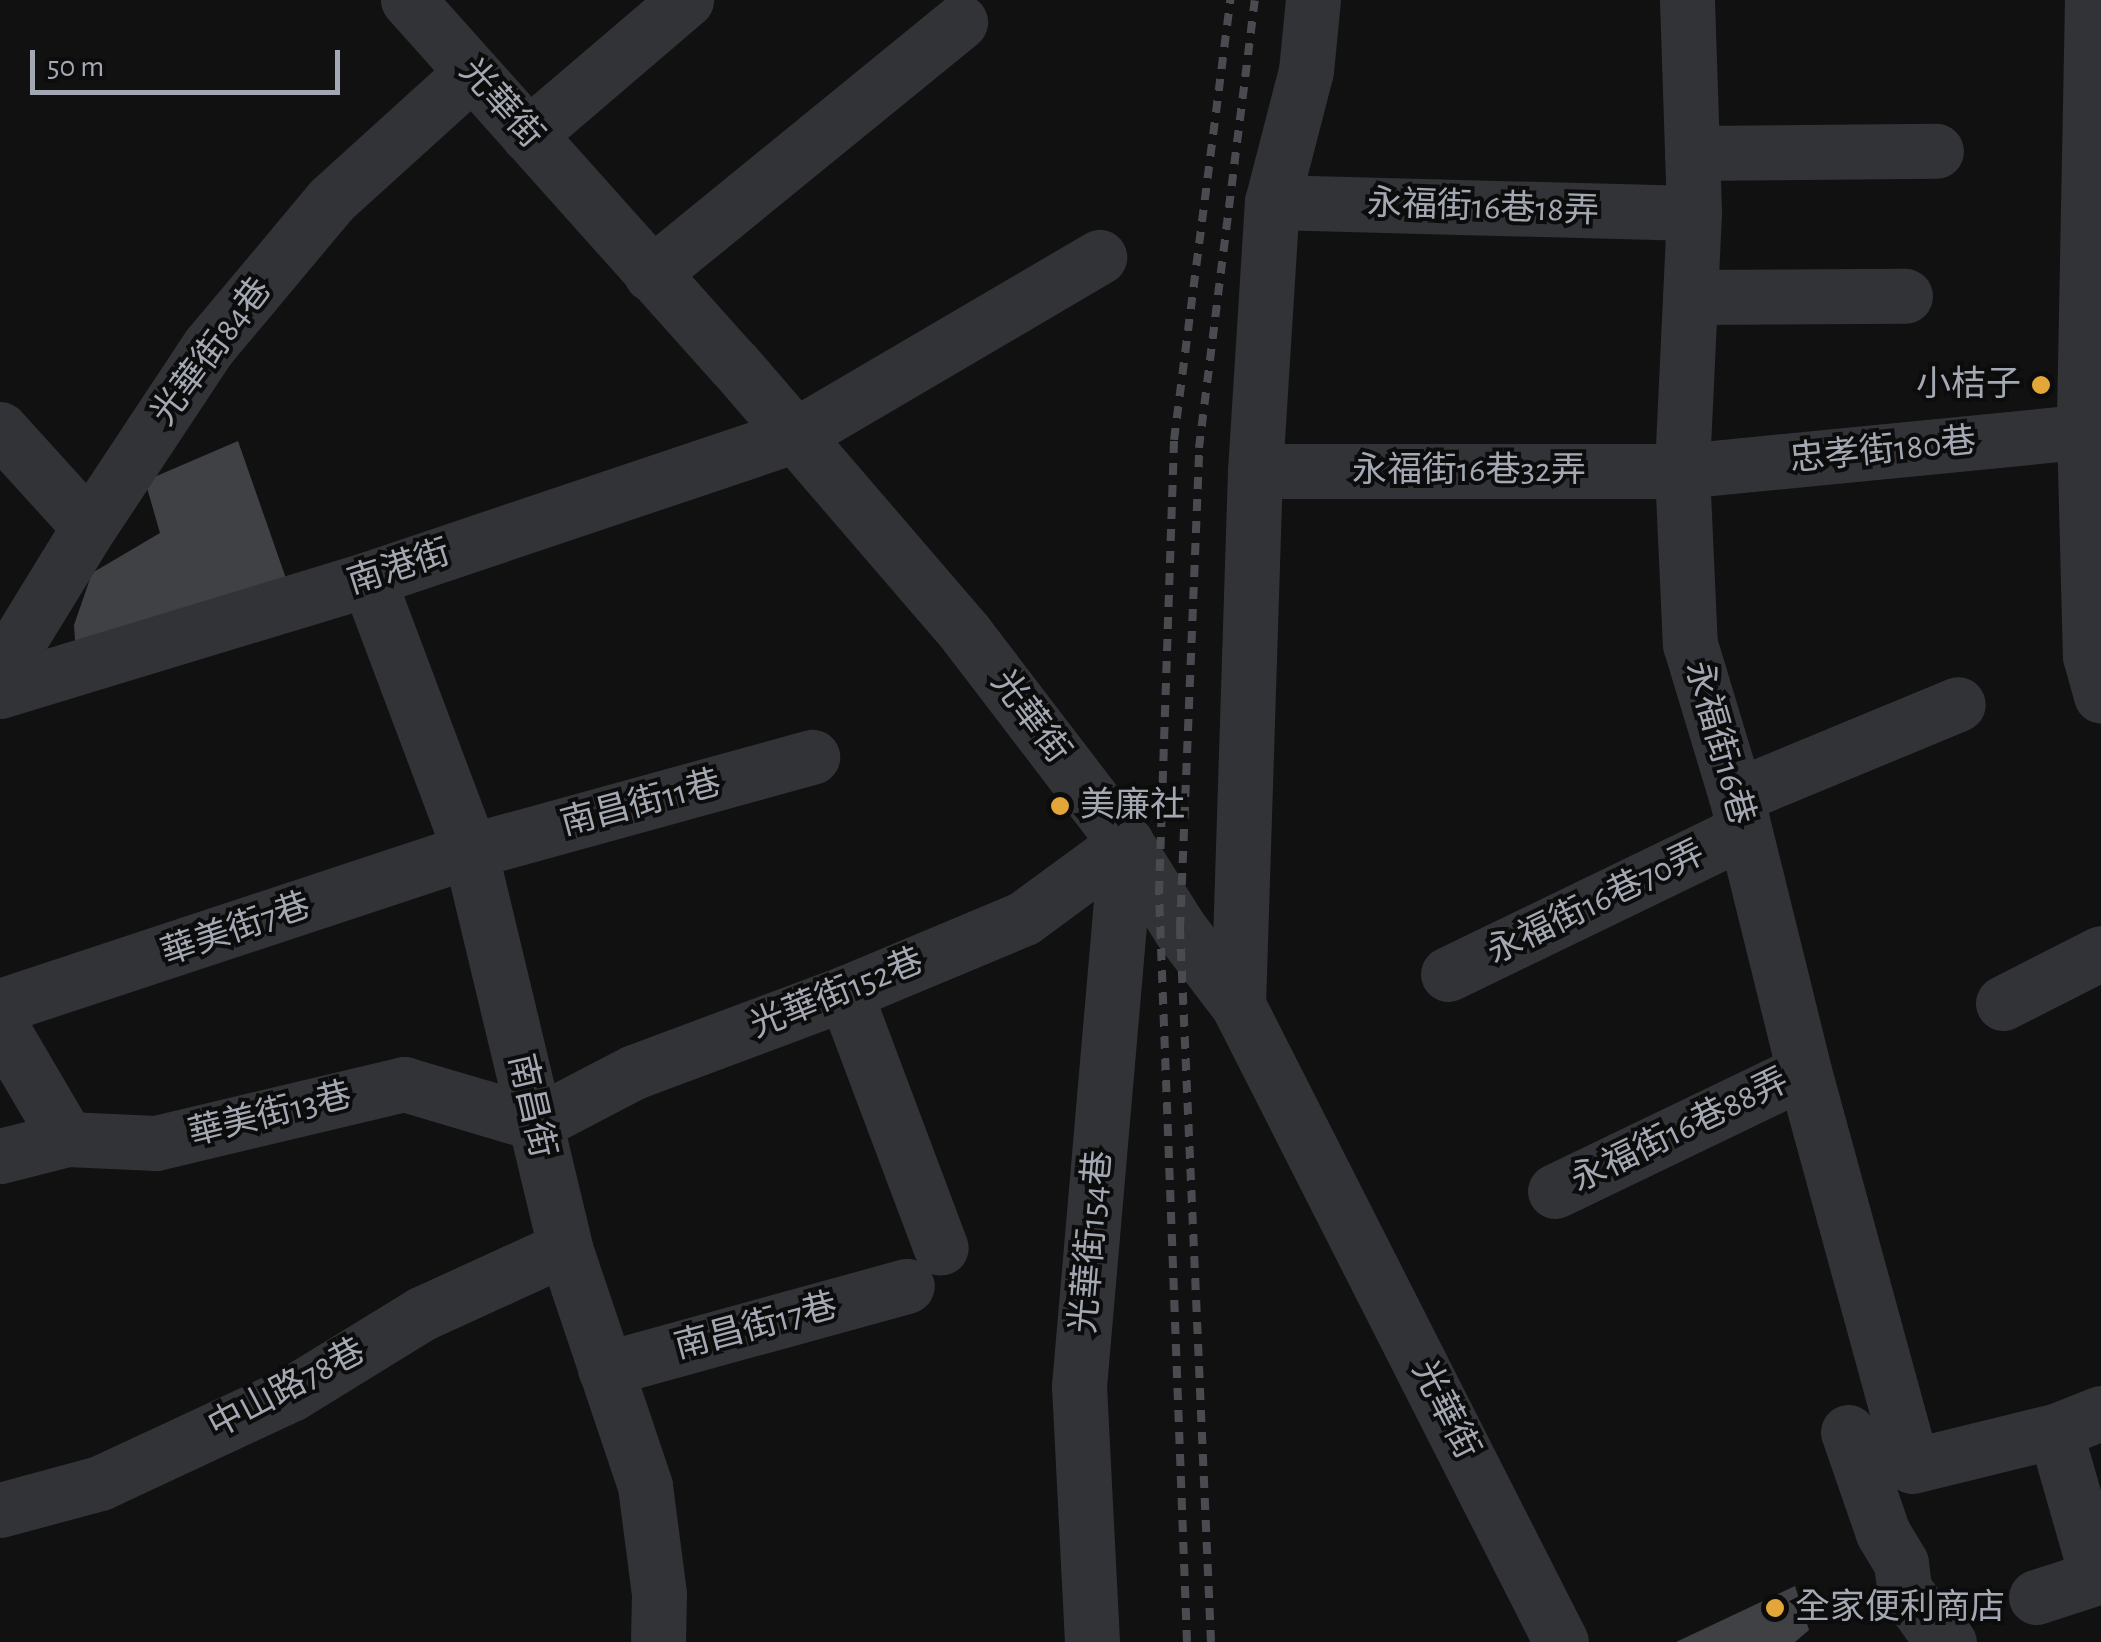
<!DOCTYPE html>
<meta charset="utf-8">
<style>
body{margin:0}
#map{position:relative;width:2101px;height:1642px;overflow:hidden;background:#111112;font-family:"Alegreya Sans","Noto Sans TC",sans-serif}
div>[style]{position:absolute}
.building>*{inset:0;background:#404145}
.minor>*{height:55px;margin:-27.5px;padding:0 27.5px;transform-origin:27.5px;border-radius:27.5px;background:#323337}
.rail>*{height:8px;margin-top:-4px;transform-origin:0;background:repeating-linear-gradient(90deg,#494b50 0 12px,transparent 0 22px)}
.dots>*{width:28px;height:28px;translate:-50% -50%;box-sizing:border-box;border:5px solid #0c0c0d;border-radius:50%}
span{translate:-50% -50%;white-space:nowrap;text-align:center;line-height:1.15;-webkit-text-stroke:8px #0c0c0d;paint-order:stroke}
.street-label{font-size:35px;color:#a3a8b2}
.poi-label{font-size:35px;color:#a3a8b2}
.right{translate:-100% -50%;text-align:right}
.left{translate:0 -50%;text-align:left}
.scale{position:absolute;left:30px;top:50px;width:310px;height:45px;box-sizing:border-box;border:5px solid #a3a8b2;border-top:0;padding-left:12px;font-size:30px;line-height:35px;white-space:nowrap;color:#a3a8b2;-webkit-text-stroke:8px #0c0c0d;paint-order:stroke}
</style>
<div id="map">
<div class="building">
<div style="clip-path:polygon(238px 441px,289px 587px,76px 655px,74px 625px,92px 573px,160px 533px,145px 481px)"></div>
<div style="clip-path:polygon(1795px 1586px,1809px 1630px,1795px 1642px,1676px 1642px)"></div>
</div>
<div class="minor">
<div style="left:408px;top:0;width:489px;rotate:48.2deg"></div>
<div style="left:734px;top:364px;width:356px;rotate:49.3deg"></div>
<div style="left:966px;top:634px;width:263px;rotate:52.6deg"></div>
<div style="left:1126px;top:843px;width:102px;rotate:57.9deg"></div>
<div style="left:1180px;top:929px;width:96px;rotate:52.7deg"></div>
<div style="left:1238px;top:1005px;width:714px;rotate:63.11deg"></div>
<div style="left:1687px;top:0;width:213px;rotate:88.1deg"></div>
<div style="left:1694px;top:213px;width:258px;rotate:92.7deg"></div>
<div style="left:1682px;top:471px;width:173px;rotate:87.4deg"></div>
<div style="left:1690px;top:644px;width:159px;rotate:73.2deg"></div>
<div style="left:1736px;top:796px;width:283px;rotate:76.1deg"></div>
<div style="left:1804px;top:1071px;width:409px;rotate:74.7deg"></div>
<div style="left:1912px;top:1466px;width:147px;rotate:-13.8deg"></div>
<div style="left:2055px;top:1431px;width:49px;rotate:-21.4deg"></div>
<div style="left:2092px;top:0;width:430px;rotate:91.1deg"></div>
<div style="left:2084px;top:430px;width:226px;rotate:88.5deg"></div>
<div style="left:2090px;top:656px;width:41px;rotate:74.6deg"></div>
<div style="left:528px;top:135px;width:208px;rotate:-40.5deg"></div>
<div style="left:1692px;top:153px;width:244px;rotate:-0.5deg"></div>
<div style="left:1272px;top:202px;width:422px;rotate:1.5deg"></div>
<div style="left:651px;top:274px;width:399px;rotate:-39.2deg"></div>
<div style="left:1690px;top:297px;width:215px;rotate:-0.3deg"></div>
<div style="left:0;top:429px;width:132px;rotate:47.8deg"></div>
<div style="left:1255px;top:471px;width:427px"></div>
<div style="left:1682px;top:471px;width:421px;rotate:-5.6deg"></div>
<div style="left:368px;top:579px;width:290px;rotate:69.4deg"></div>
<div style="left:470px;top:851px;width:408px;rotate:76.5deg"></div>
<div style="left:565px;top:1248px;width:251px;rotate:71.4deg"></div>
<div style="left:645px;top:1486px;width:109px;rotate:82.6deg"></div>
<div style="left:659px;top:1594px;width:48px;rotate:91.2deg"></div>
<div style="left:0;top:672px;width:170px;rotate:-58.5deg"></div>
<div style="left:89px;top:527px;width:217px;rotate:-56.5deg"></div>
<div style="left:209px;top:346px;width:190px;rotate:-50.1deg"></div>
<div style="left:331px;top:200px;width:190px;rotate:-42.2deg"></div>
<div style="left:0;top:691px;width:385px;rotate:-16.9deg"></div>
<div style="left:368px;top:579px;width:449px;rotate:-18.6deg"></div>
<div style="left:794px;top:436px;width:354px;rotate:-30.4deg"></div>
<div style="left:1736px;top:796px;width:240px;rotate:-22.5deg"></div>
<div style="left:1448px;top:974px;width:329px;rotate:-25.8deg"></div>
<div style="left:845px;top:993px;width:272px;rotate:69.4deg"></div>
<div style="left:2003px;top:1003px;width:110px;rotate:-27deg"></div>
<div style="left:1238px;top:1005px;width:534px;rotate:-88.18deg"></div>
<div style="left:1255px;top:471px;width:270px;rotate:-86.4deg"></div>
<div style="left:1272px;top:202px;width:135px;rotate:-75.5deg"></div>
<div style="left:1306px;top:71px;width:71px;rotate:-84.4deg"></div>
<div style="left:0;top:1006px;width:495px;rotate:-18.3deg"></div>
<div style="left:470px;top:851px;width:355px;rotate:-15.4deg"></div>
<div style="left:0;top:1025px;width:132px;rotate:59.6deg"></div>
<div style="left:0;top:1156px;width:69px;rotate:-14.2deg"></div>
<div style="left:67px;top:1139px;width:89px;rotate:2.6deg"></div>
<div style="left:156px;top:1143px;width:255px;rotate:-13.4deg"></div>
<div style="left:404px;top:1084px;width:138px;rotate:16.5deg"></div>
<div style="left:536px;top:1123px;width:110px;rotate:-27.5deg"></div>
<div style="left:634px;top:1072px;width:225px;rotate:-20.5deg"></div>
<div style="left:845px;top:993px;width:194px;rotate:-22.7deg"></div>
<div style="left:1024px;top:918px;width:127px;rotate:-36.3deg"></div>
<div style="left:1555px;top:1191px;width:276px;rotate:-25.7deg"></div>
<div style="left:605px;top:1369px;width:313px;rotate:-15.4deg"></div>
<div style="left:2055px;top:1431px;width:152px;rotate:74deg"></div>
<div style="left:1848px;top:1432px;width:107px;rotate:70.9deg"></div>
<div style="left:1883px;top:1533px;width:35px;rotate:59deg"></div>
<div style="left:1901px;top:1563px;width:26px;rotate:83deg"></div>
<div style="left:1904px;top:1589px;width:41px;rotate:54deg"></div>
<div style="left:1928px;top:1622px;width:29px;rotate:44deg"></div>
<div style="left:0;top:1510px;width:104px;rotate:-15.1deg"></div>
<div style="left:100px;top:1483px;width:211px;rotate:-25deg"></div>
<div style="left:291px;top:1394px;width:153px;rotate:-31.6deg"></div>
<div style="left:421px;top:1314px;width:158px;rotate:-24.6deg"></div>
<div style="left:2036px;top:1597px;width:68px;rotate:-17.9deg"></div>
<div style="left:1092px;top:1642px;width:256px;rotate:-92.9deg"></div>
<div style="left:1079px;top:1386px;width:545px;rotate:-85.05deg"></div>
</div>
<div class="rail">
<div style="left:1187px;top:1642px;width:750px;rotate:-92.14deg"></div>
<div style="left:1159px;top:893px;width:453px;rotate:-88.1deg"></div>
<div style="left:1174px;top:440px;width:444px;rotate:-82.7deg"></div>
<div style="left:1211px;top:1642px;width:714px;rotate:-92.49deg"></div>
<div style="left:1180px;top:929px;width:481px;rotate:-87.7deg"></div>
<div style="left:1199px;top:448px;width:451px;rotate:-82.9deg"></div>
</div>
<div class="dots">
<div style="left:2041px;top:385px;background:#e2a738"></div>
<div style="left:1060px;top:806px;background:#e2a738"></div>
<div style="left:1775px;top:1608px;background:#e2a738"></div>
</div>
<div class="street-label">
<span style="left:501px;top:104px;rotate:48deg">光華街</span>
<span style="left:1483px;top:208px;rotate:2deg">永福街16巷18弄</span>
<span style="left:212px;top:352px;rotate:-53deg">光華街84巷</span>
<span style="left:1883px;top:451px;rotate:-6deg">忠孝街180巷</span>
<span style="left:1469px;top:471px">永福街16巷32弄</span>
<span style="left:399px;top:568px;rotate:-18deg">南港街</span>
<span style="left:1030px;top:717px;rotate:53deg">光華街</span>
<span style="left:1719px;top:743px;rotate:74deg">永福街16巷</span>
<span style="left:641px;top:804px;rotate:-15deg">南昌街11巷</span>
<span style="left:1596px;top:903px;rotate:-26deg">永福街16巷70弄</span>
<span style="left:236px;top:930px;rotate:-19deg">華美街7巷</span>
<span style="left:837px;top:994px;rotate:-22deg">光華街152巷</span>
<span style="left:531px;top:1106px;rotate:77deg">南昌街</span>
<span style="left:270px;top:1115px;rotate:-14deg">華美街13巷</span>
<span style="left:1680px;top:1131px;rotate:-26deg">永福街16巷88弄</span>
<span style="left:1092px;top:1242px;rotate:-85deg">光華街154巷</span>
<span style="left:756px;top:1327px;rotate:-15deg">南昌街17巷</span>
<span style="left:287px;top:1389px;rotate:-28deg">中山路78巷</span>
<span style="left:1445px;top:1410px;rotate:63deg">光華街</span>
</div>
<div class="poi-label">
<span class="right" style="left:2021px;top:385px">小桔子</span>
<span class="left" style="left:1080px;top:806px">美廉社</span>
<span class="left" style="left:1795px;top:1608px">全家便利商店</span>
</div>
<div class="scale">50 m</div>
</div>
